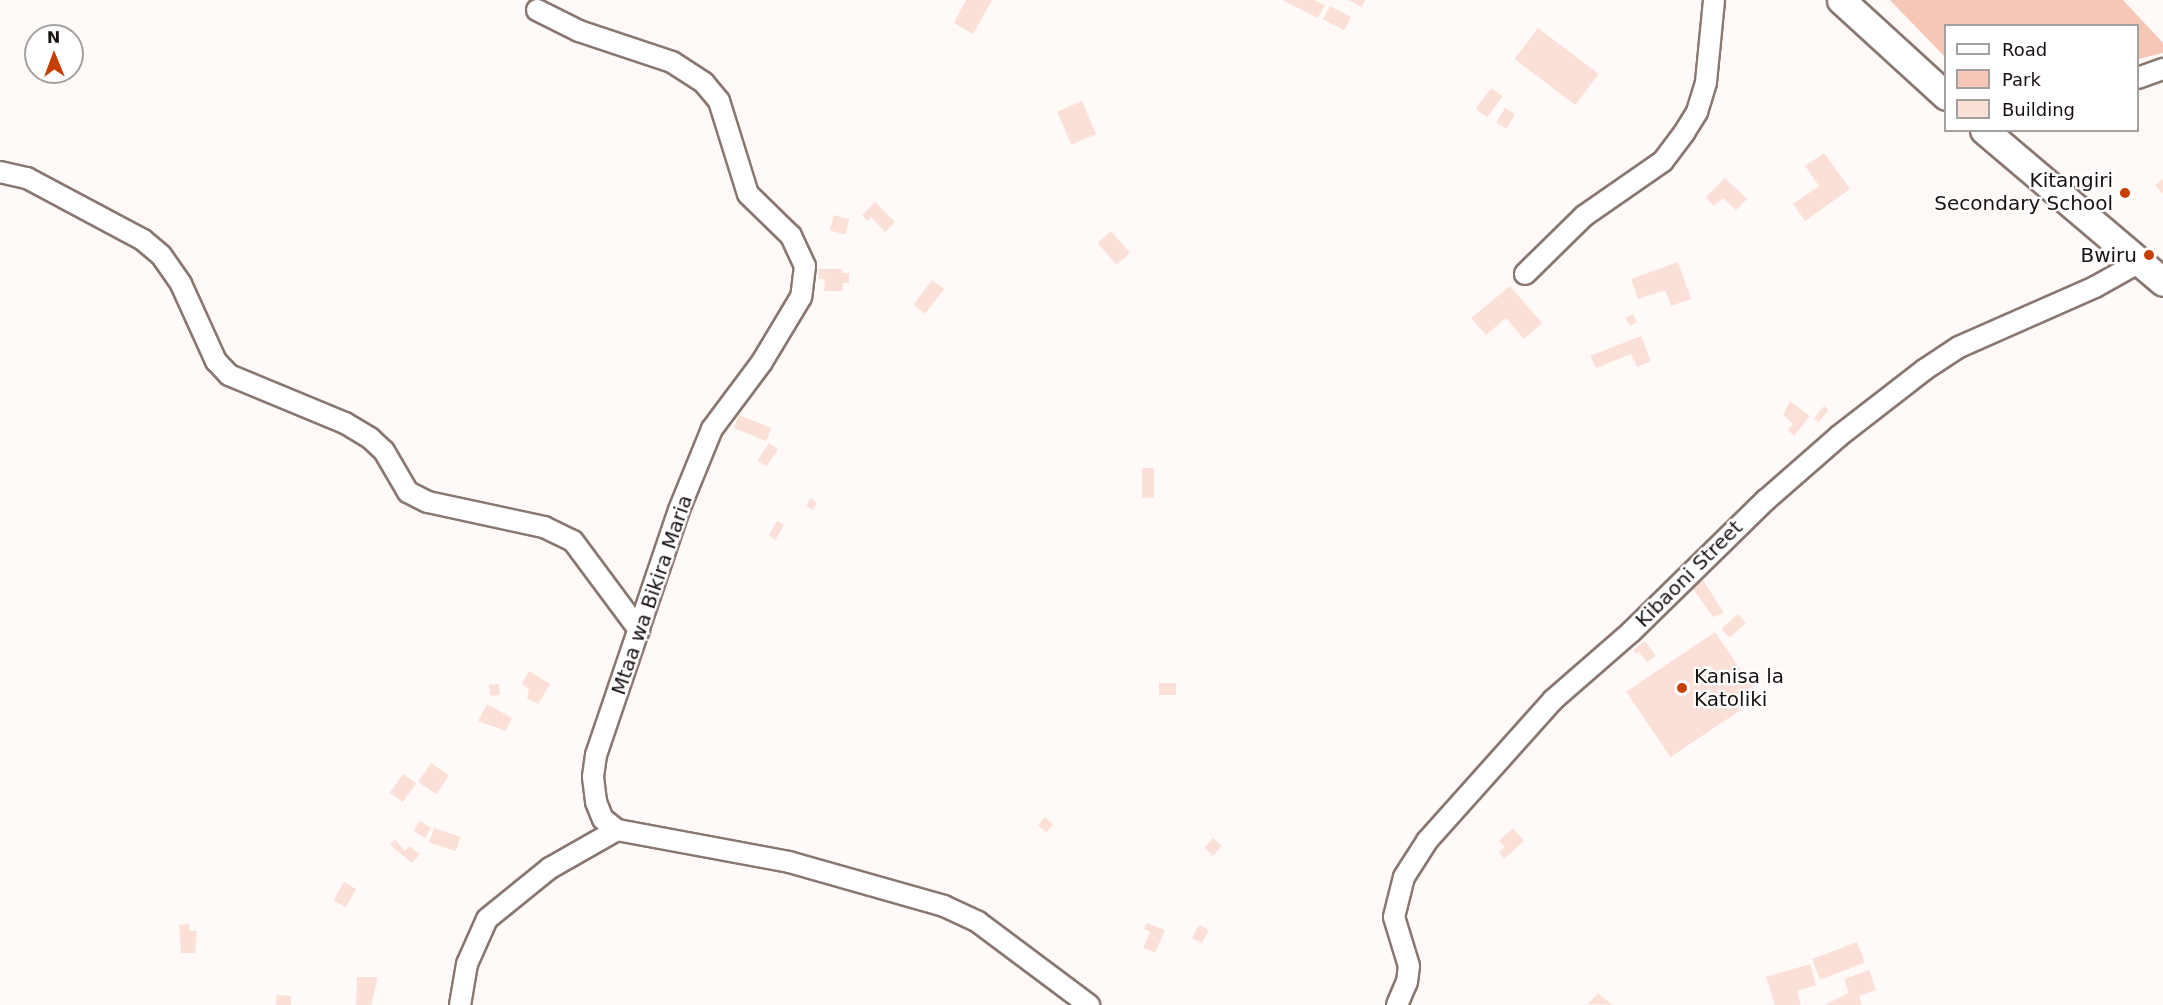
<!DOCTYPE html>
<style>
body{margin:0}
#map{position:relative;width:2163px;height:1005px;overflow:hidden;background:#fffaf8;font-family:"DejaVu Sans",sans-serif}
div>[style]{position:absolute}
.green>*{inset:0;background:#f6c6b7}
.building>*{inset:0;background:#fbe0d8;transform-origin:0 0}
.roads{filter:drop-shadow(2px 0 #8a7770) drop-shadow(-2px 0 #8a7770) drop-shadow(0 2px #8a7770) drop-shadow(0 -2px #8a7770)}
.street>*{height:20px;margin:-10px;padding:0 10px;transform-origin:10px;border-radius:10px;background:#fff}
.secondary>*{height:27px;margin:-13.5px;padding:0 13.5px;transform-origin:13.5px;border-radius:13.5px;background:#fff}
.dots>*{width:16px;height:16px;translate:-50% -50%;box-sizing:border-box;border:3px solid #fff;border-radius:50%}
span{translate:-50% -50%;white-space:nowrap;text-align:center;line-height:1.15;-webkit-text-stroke:4.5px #fff;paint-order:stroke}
.poi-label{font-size:20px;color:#19110f}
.right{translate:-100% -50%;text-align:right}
.left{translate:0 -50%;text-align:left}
.street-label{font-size:20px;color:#19110f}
.legend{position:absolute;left:1944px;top:24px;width:195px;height:108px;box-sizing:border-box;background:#fff;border:2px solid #a3a09f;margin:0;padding:8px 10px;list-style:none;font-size:18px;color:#19110f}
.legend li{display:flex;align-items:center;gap:12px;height:30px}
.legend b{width:30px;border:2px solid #a3a09f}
.north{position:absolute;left:24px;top:24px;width:60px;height:60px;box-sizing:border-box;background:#fff;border:2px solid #a3a09f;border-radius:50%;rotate:359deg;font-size:16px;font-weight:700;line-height:24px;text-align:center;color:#19110f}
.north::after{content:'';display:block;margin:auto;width:21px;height:27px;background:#c63f01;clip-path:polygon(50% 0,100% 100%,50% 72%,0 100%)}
</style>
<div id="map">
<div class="green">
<div style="clip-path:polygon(1890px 0,2123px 0,2163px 43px,2163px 53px,2138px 59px,2138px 26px,1946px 26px,1945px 57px)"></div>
</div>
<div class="building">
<div style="clip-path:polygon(966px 0,992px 0,973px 34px,954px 23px)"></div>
<div style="clip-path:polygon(1282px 0,1314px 0,1325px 5px,1318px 18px)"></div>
<div style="clip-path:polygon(1348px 0,1365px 0,1362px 7px)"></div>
<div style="left:1330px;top:6px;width:24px;height:15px;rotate:28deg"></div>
<div style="left:1538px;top:28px;width:76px;height:39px;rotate:37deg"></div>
<div style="left:1491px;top:88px;width:14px;height:26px;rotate:36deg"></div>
<div style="left:1082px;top:101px;width:36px;height:27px;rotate:67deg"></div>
<div style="left:1505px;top:108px;width:12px;height:17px;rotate:31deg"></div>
<div style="clip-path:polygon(1824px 153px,1850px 189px,1805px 221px,1793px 204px,1819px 186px,1805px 166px)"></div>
<div style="clip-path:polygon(1725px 178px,1747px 199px,1736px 210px,1723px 198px,1714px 206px,1706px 197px)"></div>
<div style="clip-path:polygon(2163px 179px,2163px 194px,2155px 185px)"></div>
<div style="clip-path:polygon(875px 202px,895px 222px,885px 232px,871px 217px,867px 221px,862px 215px)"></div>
<div style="left:834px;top:215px;width:16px;height:16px;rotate:15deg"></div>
<div style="left:1111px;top:231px;width:29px;height:18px;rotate:49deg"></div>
<div style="clip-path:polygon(1678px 262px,1691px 299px,1671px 306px,1665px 290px,1638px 299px,1631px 279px)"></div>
<div style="clip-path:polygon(818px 269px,842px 269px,842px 273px,849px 273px,849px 283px,843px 283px,842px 291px,824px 291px,825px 279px,819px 279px)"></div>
<div style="left:932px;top:280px;width:15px;height:31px;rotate:37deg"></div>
<div style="clip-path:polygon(1510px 286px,1542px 323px,1524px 339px,1506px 318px,1486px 335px,1471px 318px)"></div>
<div style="clip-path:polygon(1633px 314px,1637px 322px,1630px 326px,1625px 318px)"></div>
<div style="clip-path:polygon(1641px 336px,1651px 361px,1637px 367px,1631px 354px,1596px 368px,1590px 356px)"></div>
<div style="clip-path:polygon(1790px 401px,1810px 416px,1794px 436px,1788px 430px,1793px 424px,1783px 415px)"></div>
<div style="left:1824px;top:406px;width:6px;height:16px;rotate:39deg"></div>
<div style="left:739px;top:415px;width:35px;height:14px;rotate:22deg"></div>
<div style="left:769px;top:443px;width:11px;height:21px;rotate:34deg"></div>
<div style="left:1142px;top:468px;width:12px;height:30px"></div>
<div style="clip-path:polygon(810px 498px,817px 503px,813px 510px,806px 506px)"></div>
<div style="left:777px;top:521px;width:8px;height:17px;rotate:30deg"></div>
<div style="clip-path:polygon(1703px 580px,1724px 613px,1713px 617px,1692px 587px)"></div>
<div style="left:1738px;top:614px;width:12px;height:22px;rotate:48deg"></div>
<div style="left:1715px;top:632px;width:79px;height:107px;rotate:56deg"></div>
<div style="clip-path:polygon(1645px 641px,1656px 656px,1647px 662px,1639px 652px,1636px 654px,1633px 650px)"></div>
<div style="clip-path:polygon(529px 671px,550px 684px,538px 704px,527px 698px,529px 689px,522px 684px)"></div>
<div style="left:1176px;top:683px;width:12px;height:17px;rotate:90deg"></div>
<div style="left:499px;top:684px;width:11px;height:10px;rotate:85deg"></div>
<div style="clip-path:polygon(487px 704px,512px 718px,505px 731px,478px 721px)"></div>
<div style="left:431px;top:763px;width:22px;height:23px;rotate:34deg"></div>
<div style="left:403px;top:774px;width:16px;height:23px;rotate:35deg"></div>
<div style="left:1045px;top:817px;width:11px;height:11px;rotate:41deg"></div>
<div style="left:420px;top:821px;width:13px;height:12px;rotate:32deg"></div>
<div style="left:434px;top:828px;width:28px;height:15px;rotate:19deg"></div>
<div style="clip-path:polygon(1513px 828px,1524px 841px,1504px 859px,1499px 852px,1505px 847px,1499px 841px)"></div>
<div style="left:1213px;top:838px;width:12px;height:13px;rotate:42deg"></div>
<div style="clip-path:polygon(395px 839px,405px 851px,409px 846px,420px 854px,412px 863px,390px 845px)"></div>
<div style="left:344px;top:882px;width:14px;height:21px;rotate:30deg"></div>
<div style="clip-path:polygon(1147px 923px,1165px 930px,1155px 953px,1143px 948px,1150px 932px,1144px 929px)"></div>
<div style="clip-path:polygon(189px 924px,190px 931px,197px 931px,195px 953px,181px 953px,179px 925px)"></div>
<div style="left:1199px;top:925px;width:11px;height:15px;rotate:27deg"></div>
<div style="left:1857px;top:942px;width:22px;height:48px;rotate:69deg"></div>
<div style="clip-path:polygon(1810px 964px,1816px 985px,1797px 991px,1801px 1005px,1775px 1005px,1766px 977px)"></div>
<div style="clip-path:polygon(1869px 970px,1876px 990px,1859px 996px,1862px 1005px,1825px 1005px,1849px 993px,1844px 979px)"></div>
<div style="clip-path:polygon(357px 977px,378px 977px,371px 1005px,356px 1005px)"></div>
<div style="clip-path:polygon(1598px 993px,1612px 1005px,1588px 1004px)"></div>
<div style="clip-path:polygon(277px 995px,291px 996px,291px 1005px,276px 1005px)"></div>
</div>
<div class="roads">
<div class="street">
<div style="left:537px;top:10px;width:47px;rotate:26.6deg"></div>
<div style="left:579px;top:31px;width:98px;rotate:18.4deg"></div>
<div style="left:672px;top:62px;width:38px;rotate:33deg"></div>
<div style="left:704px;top:83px;width:23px;rotate:50deg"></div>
<div style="left:719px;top:101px;width:97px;rotate:72.7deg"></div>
<div style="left:748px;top:194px;width:60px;rotate:44.3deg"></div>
<div style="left:791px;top:236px;width:33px;rotate:65deg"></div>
<div style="left:805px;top:266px;width:31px;rotate:97deg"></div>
<div style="left:801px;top:297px;width:76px;rotate:121deg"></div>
<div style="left:762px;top:362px;width:84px;rotate:126.7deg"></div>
<div style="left:712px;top:429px;width:87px;rotate:112.2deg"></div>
<div style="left:679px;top:510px;width:259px;rotate:108.7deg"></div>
<div style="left:596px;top:755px;width:22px;rotate:98deg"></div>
<div style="left:593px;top:777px;width:25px;rotate:83deg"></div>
<div style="left:596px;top:802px;width:18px;rotate:68deg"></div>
<div style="left:603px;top:819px;width:18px;rotate:38deg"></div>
<div style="left:617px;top:830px;width:175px;rotate:10.5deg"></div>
<div style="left:789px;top:862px;width:161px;rotate:15.8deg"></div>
<div style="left:944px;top:906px;width:38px;rotate:25deg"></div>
<div style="left:978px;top:922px;width:139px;rotate:36.8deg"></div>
<div style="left:2138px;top:78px;width:27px;rotate:-20deg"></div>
<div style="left:0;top:172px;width:28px;rotate:13deg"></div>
<div style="left:27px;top:178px;width:132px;rotate:28.1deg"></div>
<div style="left:143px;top:240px;width:23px;rotate:40deg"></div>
<div style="left:161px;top:255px;width:35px;rotate:55deg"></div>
<div style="left:181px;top:284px;width:85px;rotate:65.6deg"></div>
<div style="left:216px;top:361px;width:19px;rotate:47deg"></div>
<div style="left:229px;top:375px;width:126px;rotate:22.5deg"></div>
<div style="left:345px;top:423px;width:29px;rotate:31deg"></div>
<div style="left:370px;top:438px;width:19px;rotate:43deg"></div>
<div style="left:384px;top:451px;width:48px;rotate:59.7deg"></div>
<div style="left:408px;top:492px;width:22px;rotate:27deg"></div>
<div style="left:428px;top:502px;width:119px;rotate:12.2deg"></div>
<div style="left:544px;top:527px;width:32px;rotate:26deg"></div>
<div style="left:573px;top:541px;width:111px;rotate:53.4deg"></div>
<div style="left:1525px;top:274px;width:83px;rotate:-44.5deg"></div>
<div style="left:1584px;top:216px;width:96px;rotate:-34.8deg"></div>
<div style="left:1663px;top:161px;width:35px;rotate:-53deg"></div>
<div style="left:1684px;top:133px;width:25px;rotate:-58deg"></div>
<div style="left:1697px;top:112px;width:31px;rotate:-73deg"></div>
<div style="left:1706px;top:82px;width:82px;rotate:-84.4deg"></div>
<div style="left:460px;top:1005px;width:42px;rotate:-80.3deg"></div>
<div style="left:467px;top:964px;width:49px;rotate:-66deg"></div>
<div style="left:487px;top:919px;width:81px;rotate:-39deg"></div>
<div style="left:550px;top:868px;width:77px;rotate:-29.6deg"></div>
<div style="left:1397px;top:1005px;width:25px;rotate:-67deg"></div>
<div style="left:1407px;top:982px;width:16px;rotate:-83deg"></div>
<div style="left:1409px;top:966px;width:51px;rotate:-107deg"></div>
<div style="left:1394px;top:917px;width:41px;rotate:-76deg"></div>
<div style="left:1404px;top:877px;width:43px;rotate:-57.4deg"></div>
<div style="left:1427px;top:841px;width:189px;rotate:-48.2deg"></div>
<div style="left:1553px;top:700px;width:103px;rotate:-41.1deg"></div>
<div style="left:1631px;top:632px;width:189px;rotate:-44.4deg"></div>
<div style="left:1766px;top:500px;width:97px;rotate:-41.2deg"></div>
<div style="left:1839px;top:436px;width:108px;rotate:-37.8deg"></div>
<div style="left:1924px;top:370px;width:42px;rotate:-33.3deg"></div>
<div style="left:1959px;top:347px;width:149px;rotate:-23.8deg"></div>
<div style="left:2095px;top:287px;width:49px;rotate:-29.2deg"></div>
</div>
<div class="secondary">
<div style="left:1841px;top:0;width:142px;rotate:42.4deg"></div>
<div style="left:1984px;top:130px;width:235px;rotate:40.3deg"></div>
</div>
</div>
<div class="dots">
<div style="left:2125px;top:193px;background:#c63f01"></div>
<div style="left:2149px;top:255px;background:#c63f01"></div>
<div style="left:1682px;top:688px;background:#c63f01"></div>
</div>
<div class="poi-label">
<span class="right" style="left:2113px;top:192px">Kitangiri<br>Secondary School</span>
<span class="right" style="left:2137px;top:255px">Bwiru</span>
<span class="left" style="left:1694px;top:688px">Kanisa la<br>Katoliki</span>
</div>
<div class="street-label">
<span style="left:1689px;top:574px;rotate:-45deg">Kibaoni Street</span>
<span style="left:652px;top:595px;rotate:-71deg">Mtaa wa Bikira Maria</span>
</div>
<ul class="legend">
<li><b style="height:8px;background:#fff"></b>Road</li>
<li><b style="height:16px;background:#f6c6b7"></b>Park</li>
<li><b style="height:16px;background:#fbe0d8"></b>Building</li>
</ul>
<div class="north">N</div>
</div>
